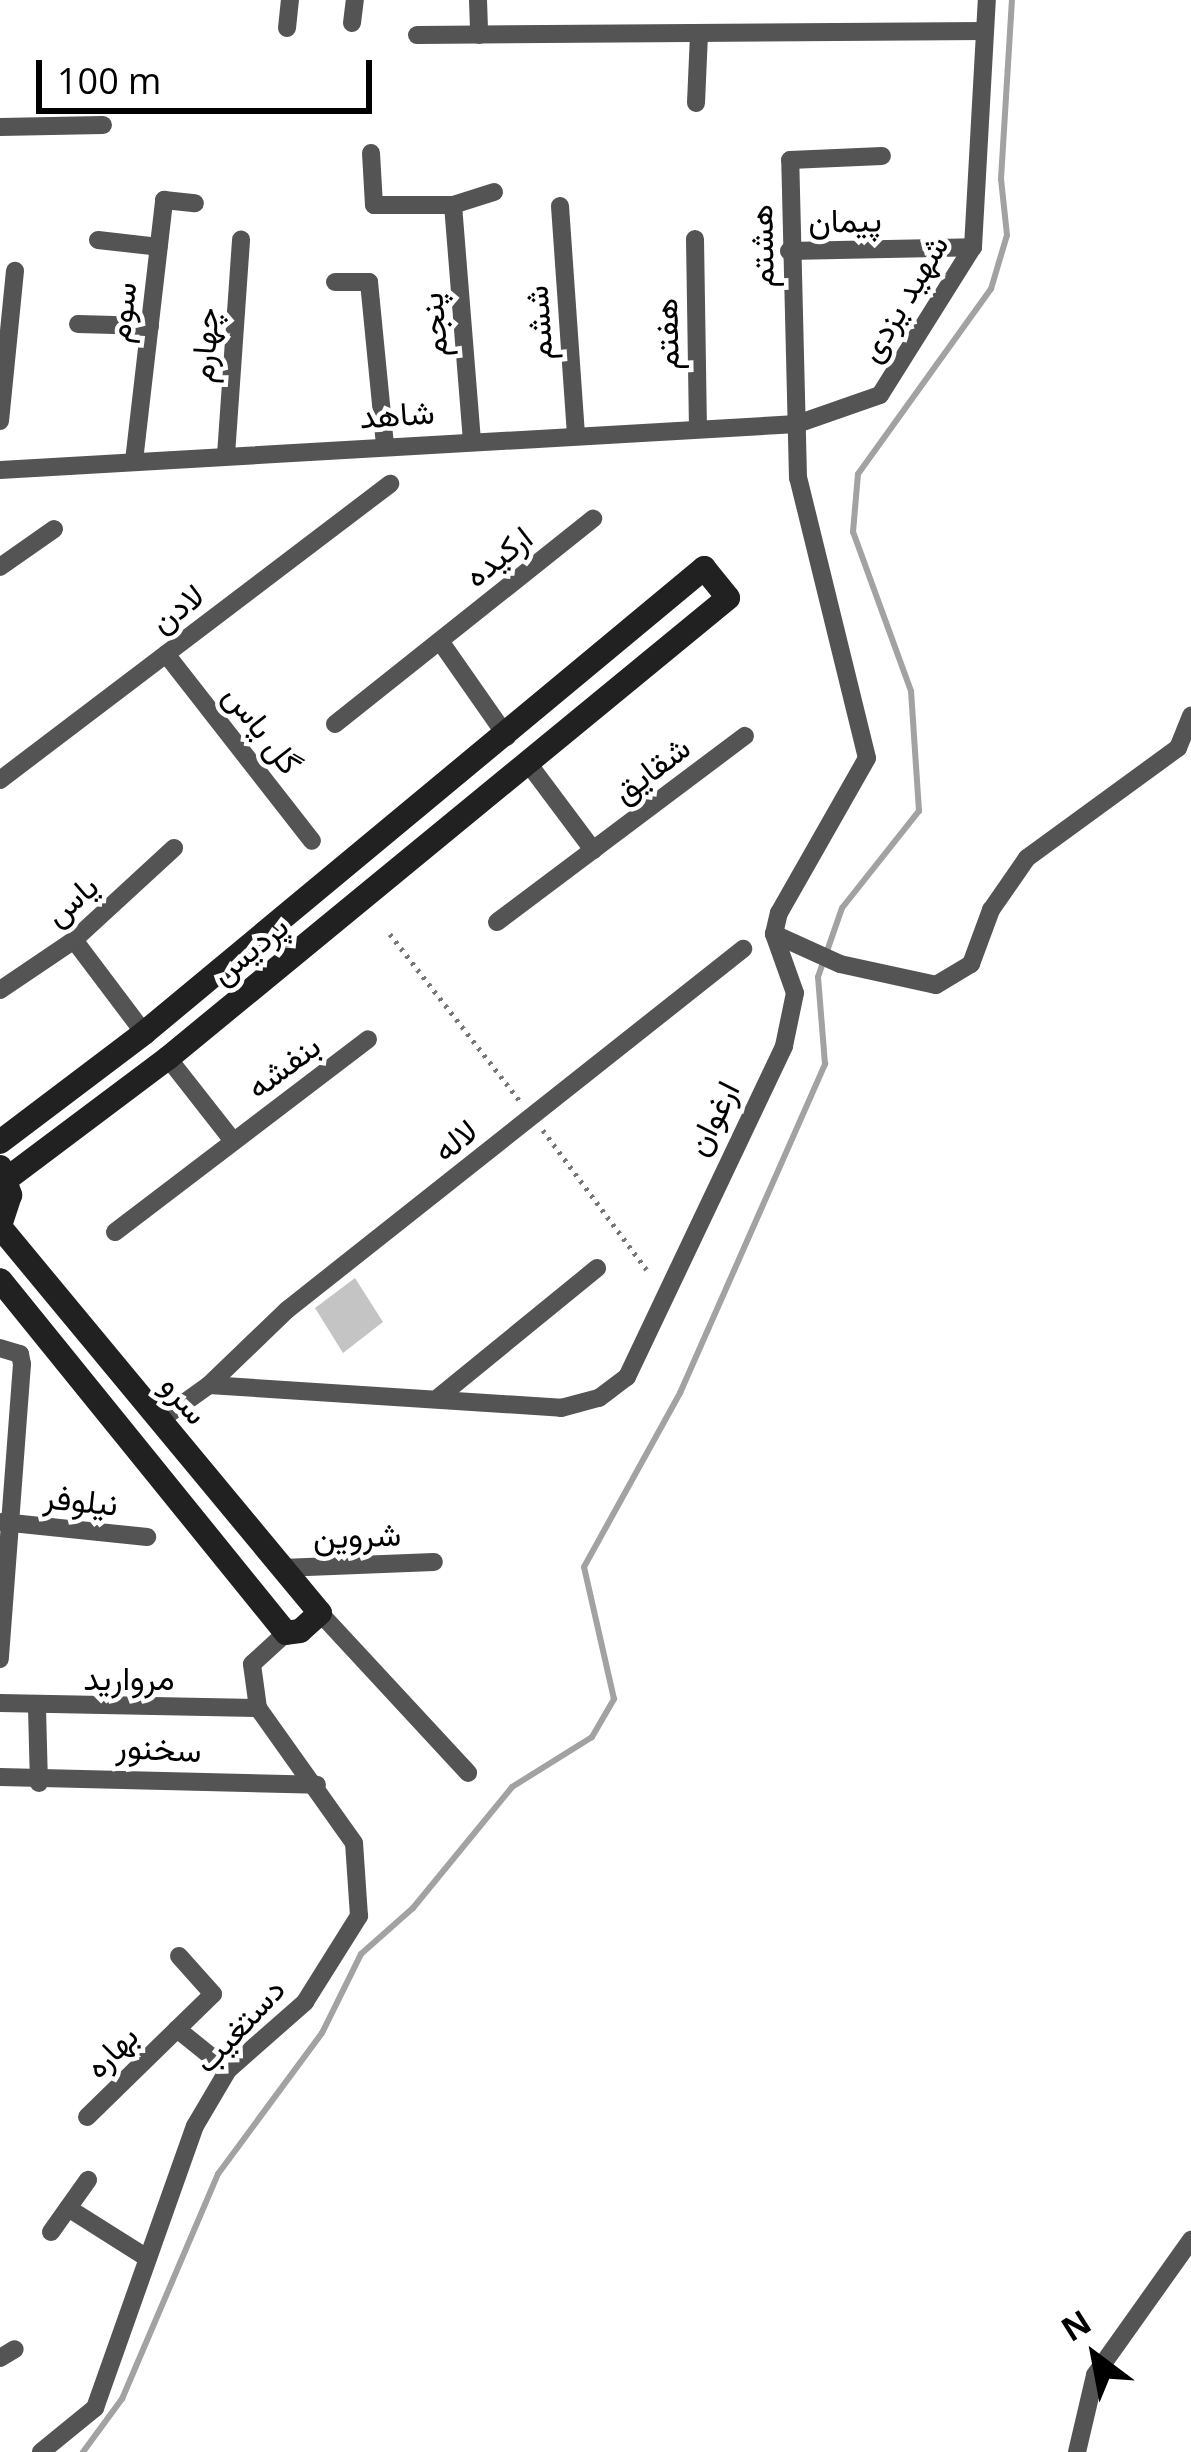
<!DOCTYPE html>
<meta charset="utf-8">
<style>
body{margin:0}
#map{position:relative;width:1191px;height:2452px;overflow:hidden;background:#fff;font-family:"Open Sans",Vazirmatn,sans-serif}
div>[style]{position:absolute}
.stream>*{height:6px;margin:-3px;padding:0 3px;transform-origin:3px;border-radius:3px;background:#a2a2a2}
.building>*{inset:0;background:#c4c4c4}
.path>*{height:4.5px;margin-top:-2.25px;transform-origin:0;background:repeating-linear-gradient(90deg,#767676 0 3px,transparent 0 9px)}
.street>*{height:18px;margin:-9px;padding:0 9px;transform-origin:9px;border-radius:9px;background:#545454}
.secondary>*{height:24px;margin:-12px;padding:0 12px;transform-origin:12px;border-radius:12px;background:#212121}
span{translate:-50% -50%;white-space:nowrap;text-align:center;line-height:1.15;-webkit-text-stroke:9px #fff;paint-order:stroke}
.street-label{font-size:33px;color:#000}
.north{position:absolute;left:1035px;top:2296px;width:120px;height:120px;-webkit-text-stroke:9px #fff;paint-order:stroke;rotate:328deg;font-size:33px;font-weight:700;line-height:48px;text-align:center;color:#000}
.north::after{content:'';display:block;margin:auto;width:42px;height:54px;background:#000;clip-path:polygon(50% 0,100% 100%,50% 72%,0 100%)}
.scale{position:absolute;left:36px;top:60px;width:336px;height:54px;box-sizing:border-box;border:6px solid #000;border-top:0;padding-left:15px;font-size:36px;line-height:42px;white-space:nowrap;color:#000;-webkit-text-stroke:9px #fff;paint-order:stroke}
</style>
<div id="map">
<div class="stream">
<div style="left:83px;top:2452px;width:66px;rotate:-53.7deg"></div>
<div style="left:122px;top:2399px;width:245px;rotate:-66.9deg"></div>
<div style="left:218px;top:2174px;width:175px;rotate:-53.6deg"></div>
<div style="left:322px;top:2033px;width:88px;rotate:-63.7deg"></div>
<div style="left:361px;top:1954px;width:69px;rotate:-41.5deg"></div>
<div style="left:413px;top:1908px;width:156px;rotate:-50.7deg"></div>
<div style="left:512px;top:1787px;width:94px;rotate:-32deg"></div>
<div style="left:592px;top:1737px;width:44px;rotate:-59.9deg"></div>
<div style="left:614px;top:1699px;width:135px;rotate:-102.8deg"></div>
<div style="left:584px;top:1567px;width:199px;rotate:-61.1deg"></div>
<div style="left:680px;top:1393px;width:360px;rotate:-66.2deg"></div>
<div style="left:825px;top:1064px;width:87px;rotate:-94.6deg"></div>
<div style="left:818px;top:977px;width:73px;rotate:-70.8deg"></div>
<div style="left:842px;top:908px;width:124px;rotate:-51.6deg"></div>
<div style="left:919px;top:811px;width:120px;rotate:-93.8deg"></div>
<div style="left:911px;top:691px;width:169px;rotate:-110deg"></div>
<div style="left:853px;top:532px;width:58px;rotate:-85.1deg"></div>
<div style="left:858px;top:474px;width:228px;rotate:-54.3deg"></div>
<div style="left:991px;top:289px;width:56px;rotate:-73.5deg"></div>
<div style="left:1007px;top:235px;width:56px;rotate:-96.1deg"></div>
<div style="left:1001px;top:179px;width:179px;rotate:-86.5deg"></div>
</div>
<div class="building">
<div style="clip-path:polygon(355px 1278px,383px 1322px,343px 1353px,315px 1308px)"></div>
</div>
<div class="path">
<div style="left:390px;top:934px;width:213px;rotate:52.1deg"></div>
<div style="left:543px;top:1130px;width:174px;rotate:53.4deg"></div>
</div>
<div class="street">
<div style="left:478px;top:0;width:35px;rotate:88deg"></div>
<div style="left:352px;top:23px;width:23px;rotate:-83deg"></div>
<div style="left:287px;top:28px;width:28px;rotate:-84deg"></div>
<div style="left:417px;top:35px;width:568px;rotate:-0.4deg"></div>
<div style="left:696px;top:103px;width:70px;rotate:-87.5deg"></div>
<div style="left:0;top:127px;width:103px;rotate:-1.1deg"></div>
<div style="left:371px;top:153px;width:52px;rotate:86.7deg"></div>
<div style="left:374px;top:205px;width:79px"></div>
<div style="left:453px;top:205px;width:43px;rotate:-17.6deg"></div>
<div style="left:453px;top:205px;width:236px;rotate:85.4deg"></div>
<div style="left:560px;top:206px;width:230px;rotate:86deg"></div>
<div style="left:695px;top:239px;width:190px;rotate:89.1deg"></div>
<div style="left:98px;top:240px;width:61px;rotate:6.5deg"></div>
<div style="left:789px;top:251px;width:184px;rotate:-1.2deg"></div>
<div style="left:335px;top:282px;width:34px"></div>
<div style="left:369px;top:282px;width:164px;rotate:84.4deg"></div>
<div style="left:78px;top:324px;width:72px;rotate:1.6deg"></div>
<div style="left:0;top:421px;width:151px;rotate:-84.3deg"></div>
<div style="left:226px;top:455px;width:216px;rotate:-86deg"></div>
<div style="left:134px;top:461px;width:263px;rotate:-83.4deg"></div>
<div style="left:164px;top:200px;width:31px;rotate:6deg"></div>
<div style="left:0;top:470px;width:798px;rotate:-3.3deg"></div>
<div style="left:797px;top:424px;width:88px;rotate:-19.3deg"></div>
<div style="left:880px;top:395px;width:175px;rotate:-57.9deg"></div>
<div style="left:973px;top:247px;width:247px;rotate:-86.8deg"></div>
<div style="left:0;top:567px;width:66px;rotate:-35.1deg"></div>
<div style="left:440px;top:641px;width:117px;rotate:55.1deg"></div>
<div style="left:166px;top:654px;width:237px;rotate:52deg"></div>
<div style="left:335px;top:724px;width:330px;rotate:-38.5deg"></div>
<div style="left:528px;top:763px;width:109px;rotate:53.2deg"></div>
<div style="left:0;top:780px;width:490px;rotate:-37.2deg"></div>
<div style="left:497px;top:922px;width:310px;rotate:-36.9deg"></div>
<div style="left:774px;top:934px;width:72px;rotate:24.4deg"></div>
<div style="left:840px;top:964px;width:98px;rotate:12.3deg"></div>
<div style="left:936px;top:985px;width:41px;rotate:-31deg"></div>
<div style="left:971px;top:964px;width:58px;rotate:-69.7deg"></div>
<div style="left:991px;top:910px;width:63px;rotate:-55.3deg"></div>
<div style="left:1027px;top:858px;width:187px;rotate:-36.1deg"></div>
<div style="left:1178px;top:748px;width:35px;rotate:-68deg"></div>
<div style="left:74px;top:940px;width:116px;rotate:53deg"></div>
<div style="left:0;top:990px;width:89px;rotate:-34deg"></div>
<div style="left:74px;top:940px;width:136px;rotate:-42.6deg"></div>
<div style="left:168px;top:1058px;width:105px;rotate:51.9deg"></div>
<div style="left:115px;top:1232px;width:318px;rotate:-37.3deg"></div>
<div style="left:0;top:1348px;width:21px;rotate:17deg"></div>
<div style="left:20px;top:1354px;width:10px;rotate:79deg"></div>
<div style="left:22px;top:1364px;width:296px;rotate:94.3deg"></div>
<div style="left:209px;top:1385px;width:108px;rotate:-43.9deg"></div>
<div style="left:287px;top:1310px;width:582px;rotate:-38.37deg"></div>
<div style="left:439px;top:1397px;width:204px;rotate:-39.2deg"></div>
<div style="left:160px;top:1420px;width:60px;rotate:-35.5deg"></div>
<div style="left:209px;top:1385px;width:353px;rotate:3.7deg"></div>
<div style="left:561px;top:1408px;width:39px;rotate:-15deg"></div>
<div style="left:599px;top:1398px;width:35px;rotate:-37deg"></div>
<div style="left:627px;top:1377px;width:366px;rotate:-64.6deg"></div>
<div style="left:784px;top:1046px;width:54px;rotate:-78.3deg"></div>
<div style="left:795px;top:993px;width:63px;rotate:-109.6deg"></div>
<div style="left:774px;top:934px;width:22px;rotate:-77deg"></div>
<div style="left:779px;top:913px;width:178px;rotate:-60.4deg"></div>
<div style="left:867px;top:758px;width:288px;rotate:-103.8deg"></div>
<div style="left:798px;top:478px;width:318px;rotate:-91.4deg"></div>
<div style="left:790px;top:160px;width:92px;rotate:-2.5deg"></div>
<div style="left:2px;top:1522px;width:146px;rotate:5.9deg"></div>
<div style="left:282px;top:1568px;width:152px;rotate:-2.3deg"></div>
<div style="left:320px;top:1613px;width:218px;rotate:47.2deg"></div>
<div style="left:0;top:1703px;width:258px;rotate:1.1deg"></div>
<div style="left:37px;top:1708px;width:75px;rotate:88.5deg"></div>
<div style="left:0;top:1777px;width:317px;rotate:1.4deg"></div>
<div style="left:177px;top:2029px;width:65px;rotate:38.8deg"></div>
<div style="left:87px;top:2117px;width:176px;rotate:-44.3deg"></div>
<div style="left:213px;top:1994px;width:51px;rotate:-131.8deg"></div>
<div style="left:68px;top:2208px;width:93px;rotate:32.3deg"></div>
<div style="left:51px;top:2232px;width:64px;rotate:-54.6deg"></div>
<div style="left:0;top:2358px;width:17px;rotate:-31deg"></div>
<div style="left:41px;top:2452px;width:70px;rotate:-39.2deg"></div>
<div style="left:95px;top:2408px;width:299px;rotate:-70.5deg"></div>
<div style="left:195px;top:2126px;width:65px;rotate:-59.5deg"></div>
<div style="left:228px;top:2070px;width:103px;rotate:-41.4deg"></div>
<div style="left:305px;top:2002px;width:102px;rotate:-57.9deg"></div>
<div style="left:359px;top:1916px;width:73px;rotate:-93.9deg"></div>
<div style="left:354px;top:1843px;width:166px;rotate:-125.4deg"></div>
<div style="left:258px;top:1708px;width:44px;rotate:-97.8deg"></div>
<div style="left:252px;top:1664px;width:46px;rotate:-42.4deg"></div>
<div style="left:1077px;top:2452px;width:79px;rotate:-76.8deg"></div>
<div style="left:1095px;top:2375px;width:166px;rotate:-54.6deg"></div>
</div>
<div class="secondary">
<div style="left:0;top:1142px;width:181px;rotate:-37.1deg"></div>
<div style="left:144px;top:1033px;width:728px;rotate:-39.7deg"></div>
<div style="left:704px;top:568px;width:38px;rotate:51deg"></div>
<div style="left:728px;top:598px;width:725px;rotate:140.6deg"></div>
<div style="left:168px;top:1058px;width:201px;rotate:143.1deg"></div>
<div style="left:0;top:1167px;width:30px;rotate:70deg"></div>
<div style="left:10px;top:1195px;width:33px;rotate:108deg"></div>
<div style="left:0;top:1227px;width:501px;rotate:50.34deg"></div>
<div style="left:320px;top:1613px;width:27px;rotate:138deg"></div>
<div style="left:300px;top:1631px;width:14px;rotate:172deg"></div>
<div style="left:286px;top:1633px;width:454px;rotate:-129deg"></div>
</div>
<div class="street-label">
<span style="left:845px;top:220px;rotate:-1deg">پیمان</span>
<span style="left:761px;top:246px;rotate:-91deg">هشتم</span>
<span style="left:903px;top:298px;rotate:-59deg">شهید یزدی</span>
<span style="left:121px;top:312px;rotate:-83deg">سوم</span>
<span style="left:538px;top:323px;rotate:-94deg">ششم</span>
<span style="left:433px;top:325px;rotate:-95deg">پنجم</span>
<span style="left:666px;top:334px;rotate:-91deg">هفتم</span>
<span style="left:204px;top:345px;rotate:-86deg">چهارم</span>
<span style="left:397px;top:414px;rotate:-4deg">شاهد</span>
<span style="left:498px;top:556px;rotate:-38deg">ارکیده</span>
<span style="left:177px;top:608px;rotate:-37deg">لادن</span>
<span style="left:263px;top:729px;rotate:52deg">گل یاس</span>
<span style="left:651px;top:769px;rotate:-37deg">شقایق</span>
<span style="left:71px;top:900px;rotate:-41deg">یاس</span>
<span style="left:249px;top:949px;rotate:-39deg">پردیس</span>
<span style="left:283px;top:1066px;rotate:-37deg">بنفشه</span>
<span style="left:712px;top:1118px;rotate:-63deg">ارغوان</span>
<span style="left:455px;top:1140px;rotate:-38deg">لاله</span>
<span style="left:185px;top:1399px;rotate:50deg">سرو</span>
<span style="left:81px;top:1500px;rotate:6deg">نیلوفر</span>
<span style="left:357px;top:1535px;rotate:-2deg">شروین</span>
<span style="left:129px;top:1678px">مروارید</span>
<span style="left:159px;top:1748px;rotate:3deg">سخنور</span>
<span style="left:239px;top:2025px;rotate:-47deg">دستغیب</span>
<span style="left:111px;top:2051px;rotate:-45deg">بهاره</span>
</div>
<div class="north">N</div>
<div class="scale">100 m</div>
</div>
